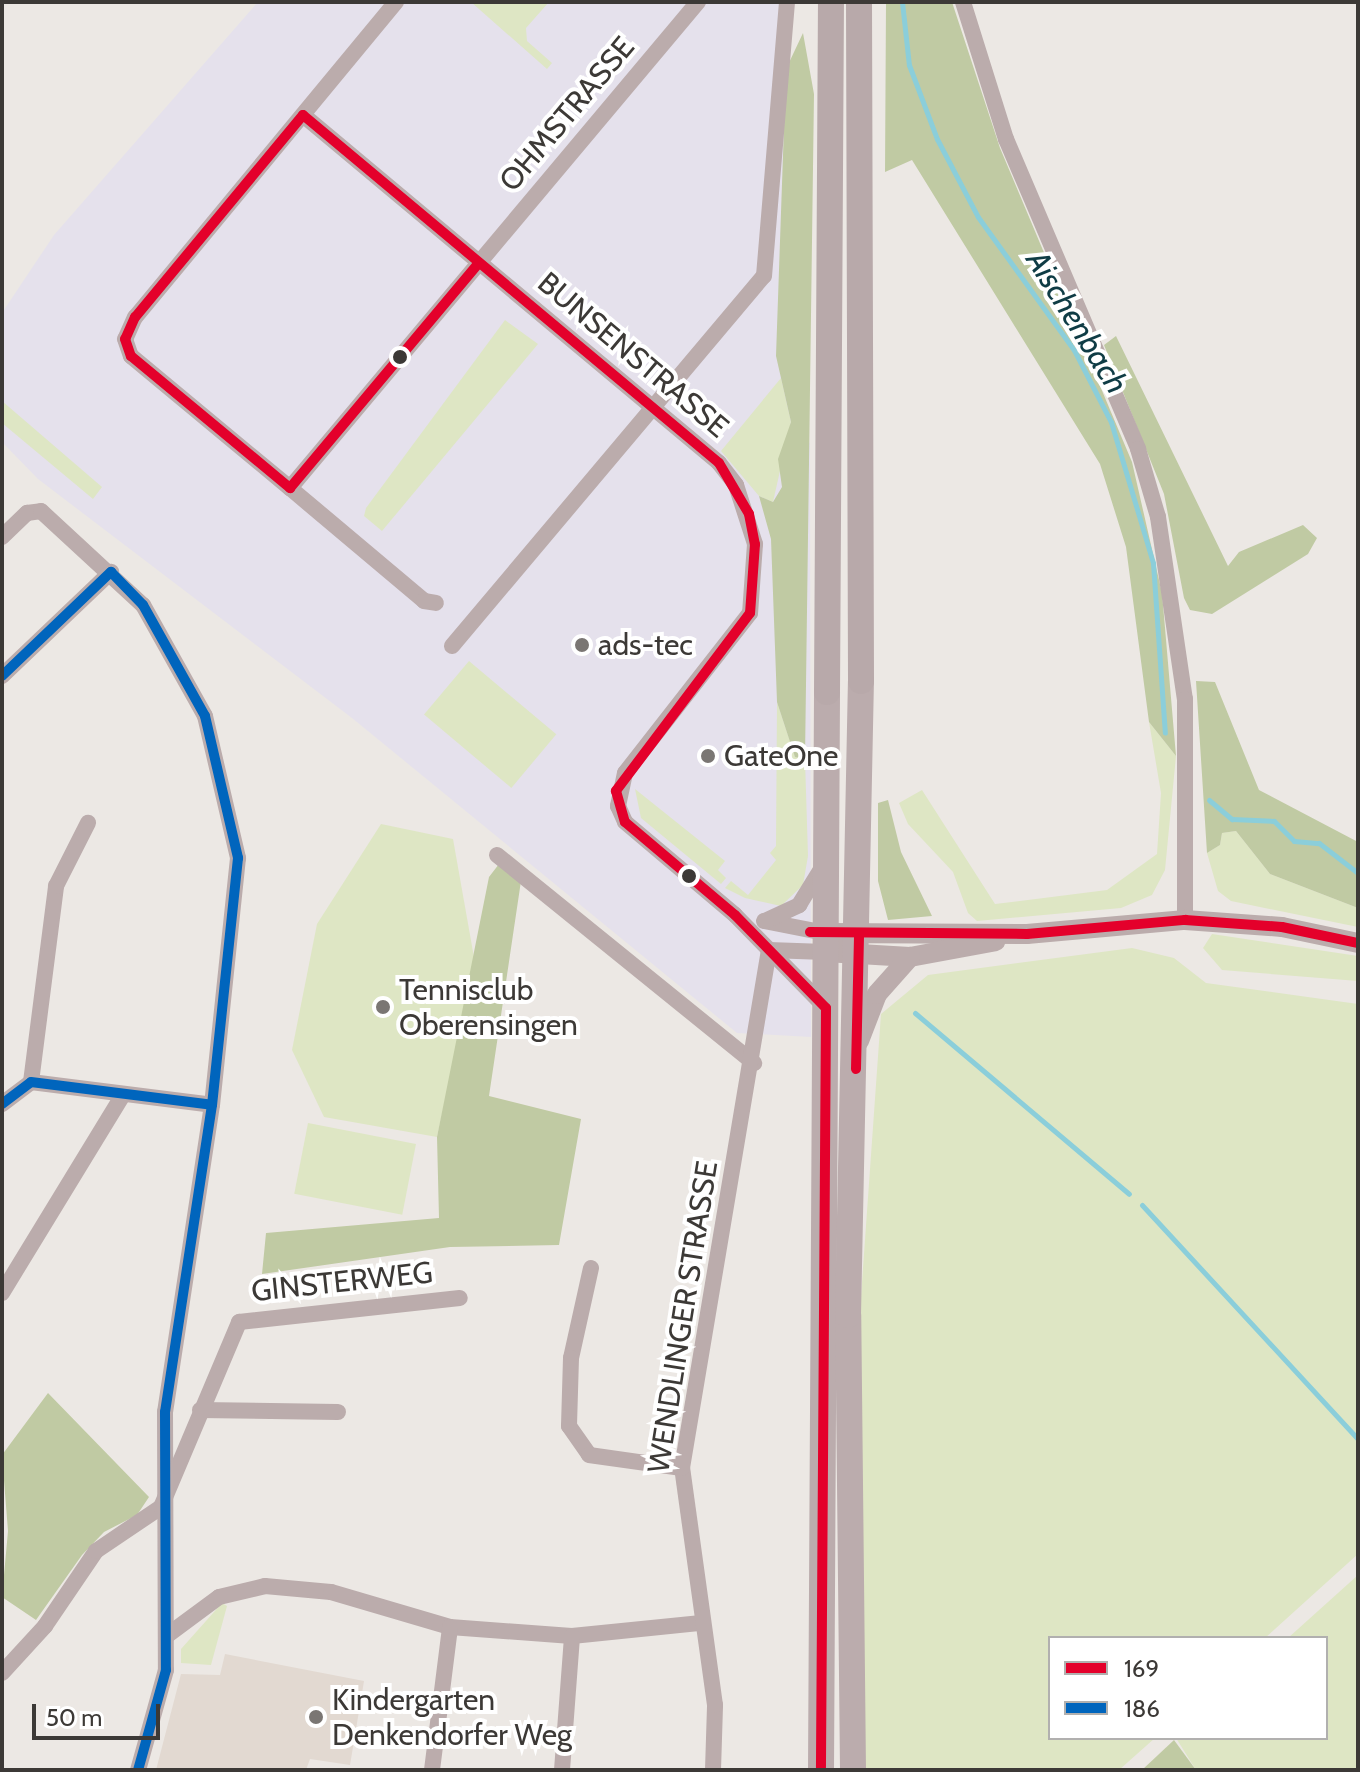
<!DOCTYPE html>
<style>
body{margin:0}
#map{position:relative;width:1360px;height:1772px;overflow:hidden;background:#ece8e4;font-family:Cabin,sans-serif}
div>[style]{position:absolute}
.commercial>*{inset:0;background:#e5e1ec}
.built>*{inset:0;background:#e2d9d1}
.green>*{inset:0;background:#dee6c4;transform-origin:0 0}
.forest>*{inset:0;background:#c0caa3}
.stream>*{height:5px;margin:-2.5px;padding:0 2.5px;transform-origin:2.5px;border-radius:2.5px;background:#8bceda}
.minor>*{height:16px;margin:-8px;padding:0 8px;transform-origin:8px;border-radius:8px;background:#bbacac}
.tertiary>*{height:20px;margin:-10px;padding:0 10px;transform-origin:10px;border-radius:10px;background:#bbacac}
.primary>*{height:26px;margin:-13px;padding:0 13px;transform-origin:13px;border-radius:13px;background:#bbacad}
.trunk>*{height:26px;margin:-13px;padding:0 13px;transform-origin:13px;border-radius:13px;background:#b8a9aa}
.bus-1>*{height:10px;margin:-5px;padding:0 5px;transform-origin:5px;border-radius:5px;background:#e4002b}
.bus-2>*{height:10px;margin:-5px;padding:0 5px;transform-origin:5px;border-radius:5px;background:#0065bd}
.dots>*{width:22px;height:22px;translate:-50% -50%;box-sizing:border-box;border:4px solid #fff;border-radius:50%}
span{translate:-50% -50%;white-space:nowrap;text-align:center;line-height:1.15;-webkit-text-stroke:8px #fff;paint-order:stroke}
.street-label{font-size:30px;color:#3c3936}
.poi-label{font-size:30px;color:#3c3936}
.left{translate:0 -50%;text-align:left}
.water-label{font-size:32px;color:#0f3c45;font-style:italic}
.frame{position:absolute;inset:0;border:4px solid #3c3936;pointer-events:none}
.legend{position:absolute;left:1048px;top:1636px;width:280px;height:104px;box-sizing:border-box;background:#fff;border:2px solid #b1b0af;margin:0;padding:10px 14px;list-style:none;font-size:24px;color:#3c3936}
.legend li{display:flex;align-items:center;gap:16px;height:40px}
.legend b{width:40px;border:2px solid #b1b0af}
.scale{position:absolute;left:32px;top:1704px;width:128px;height:36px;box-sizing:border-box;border:4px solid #3c3936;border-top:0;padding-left:10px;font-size:24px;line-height:28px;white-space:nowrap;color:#3c3936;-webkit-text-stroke:6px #fff;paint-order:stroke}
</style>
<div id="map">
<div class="commercial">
<div style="clip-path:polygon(258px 2px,791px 2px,782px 378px,810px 444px,811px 1037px,737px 1033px,352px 718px,38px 479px,2px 442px,2px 313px,54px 235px)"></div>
</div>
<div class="built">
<div style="clip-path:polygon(225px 1654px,364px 1681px,350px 1765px,310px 1759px,306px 1770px,156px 1770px,181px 1674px,220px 1675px)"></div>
</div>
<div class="green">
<div style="clip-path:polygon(471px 2px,549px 2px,526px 28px,527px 41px,552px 63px,547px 69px)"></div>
<div style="clip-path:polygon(505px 320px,538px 344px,382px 531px,364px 516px,366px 508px)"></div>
<div style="clip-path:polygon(781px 378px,791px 422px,773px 502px,759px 496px,721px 451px)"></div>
<div style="clip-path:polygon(2px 401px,102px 487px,93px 499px,2px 423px)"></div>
<div style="left:469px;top:661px;width:114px;height:70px;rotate:40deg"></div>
<div style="clip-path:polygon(777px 702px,795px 756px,805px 759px,808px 856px,803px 885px,781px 906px,745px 898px,725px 888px,731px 881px,748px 895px,776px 860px,770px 853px,776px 846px)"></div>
<div style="clip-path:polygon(1149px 722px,1176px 756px,1165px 870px,1152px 895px,1121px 908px,977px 921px,968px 913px,953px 872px,908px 824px,899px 803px,922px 790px,995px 904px,1107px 890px,1157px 854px,1161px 793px)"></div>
<div style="clip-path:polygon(635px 789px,725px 861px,718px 870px,726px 878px,721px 884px,641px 818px)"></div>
<div style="clip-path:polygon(381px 824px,453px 839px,475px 963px,437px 1137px,324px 1117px,292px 1050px,317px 924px)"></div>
<div style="clip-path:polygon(1236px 831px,1270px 874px,1358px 908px,1358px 927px,1231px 901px,1218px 891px,1207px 853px,1220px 845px,1222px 833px)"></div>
<div style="clip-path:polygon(1212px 934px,1358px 956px,1358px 981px,1222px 970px,1203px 948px)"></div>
<div style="clip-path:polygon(1132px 948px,1174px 958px,1206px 983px,1358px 1004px,1358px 1554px,1265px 1638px,1050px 1638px,1050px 1738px,1155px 1738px,1119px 1770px,865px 1770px,856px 1367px,881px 1014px,928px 975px)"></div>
<div style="left:308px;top:1123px;width:110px;height:72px;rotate:11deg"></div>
<div style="clip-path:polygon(1358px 1575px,1358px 1770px,1196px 1770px,1176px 1738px,1326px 1738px,1326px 1638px,1288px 1638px)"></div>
<div style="clip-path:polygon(222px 1603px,227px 1606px,211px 1665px,181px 1663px,181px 1649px)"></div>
</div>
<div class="forest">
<div style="clip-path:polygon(886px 2px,952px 2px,1000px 148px,1132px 462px,1162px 593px,1176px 756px,1149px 722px,1126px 547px,1100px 464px,912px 160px,885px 172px)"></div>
<div style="clip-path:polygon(803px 33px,814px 94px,805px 759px,795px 757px,777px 702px,771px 539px,759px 496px,773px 502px,782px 487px,778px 459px,791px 422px,776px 356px,786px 69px)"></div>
<div style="clip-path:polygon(1116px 336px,1228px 566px,1239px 552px,1303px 525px,1317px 538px,1308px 554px,1212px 614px,1190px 610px,1184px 598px,1164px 494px,1104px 345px)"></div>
<div style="clip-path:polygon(1196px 681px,1215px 682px,1259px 790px,1358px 842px,1358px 908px,1270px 874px,1236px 831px,1222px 833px,1220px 845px,1207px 853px)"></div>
<div style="clip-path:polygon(888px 800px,901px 852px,932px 916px,888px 920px,878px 881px,878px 803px)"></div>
<div style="clip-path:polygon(499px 864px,521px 881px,489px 1096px,581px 1119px,559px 1245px,450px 1247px,262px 1274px,266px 1233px,439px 1218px,437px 1137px,489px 877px)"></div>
<div style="clip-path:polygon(48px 1393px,149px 1497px,137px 1515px,104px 1532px,82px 1555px,36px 1620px,2px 1597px,8px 1531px,2px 1455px)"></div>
<div style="clip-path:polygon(1174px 1740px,1196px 1770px,1142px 1770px)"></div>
</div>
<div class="stream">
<div style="left:902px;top:2px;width:63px;rotate:83.7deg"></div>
<div style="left:909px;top:65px;width:79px;rotate:69.3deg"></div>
<div style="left:937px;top:139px;width:88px;rotate:62.3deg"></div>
<div style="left:978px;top:217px;width:164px;rotate:54.2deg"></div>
<div style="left:1074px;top:350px;width:81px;rotate:62.8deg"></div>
<div style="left:1111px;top:422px;width:147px;rotate:73.4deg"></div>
<div style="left:1153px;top:563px;width:170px;rotate:86deg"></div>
<div style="left:1209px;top:800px;width:30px;rotate:40deg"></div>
<div style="left:1232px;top:819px;width:42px;rotate:2.7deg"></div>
<div style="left:1274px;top:821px;width:28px;rotate:45deg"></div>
<div style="left:1294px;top:841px;width:25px;rotate:5deg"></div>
<div style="left:1319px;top:843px;width:49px;rotate:37.6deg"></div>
<div style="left:915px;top:1013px;width:280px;rotate:40.2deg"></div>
<div style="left:1142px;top:1205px;width:318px;rotate:47.3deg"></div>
</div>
<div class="minor">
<div style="left:396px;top:2px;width:409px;rotate:129.6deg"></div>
<div style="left:135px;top:317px;width:24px;rotate:114deg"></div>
<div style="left:125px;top:339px;width:18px;rotate:71deg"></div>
<div style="left:131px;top:356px;width:207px;rotate:39.7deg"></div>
<div style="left:290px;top:488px;width:635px;rotate:-49.99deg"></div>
<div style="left:963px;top:2px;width:144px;rotate:72.6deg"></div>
<div style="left:1006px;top:139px;width:337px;rotate:66.9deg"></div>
<div style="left:1138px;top:449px;width:71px;rotate:73.6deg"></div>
<div style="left:1158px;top:517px;width:184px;rotate:81.6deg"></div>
<div style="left:1185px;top:699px;width:221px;rotate:90deg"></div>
<div style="left:303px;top:115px;width:542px;rotate:39.91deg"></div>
<div style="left:719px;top:463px;width:28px;rotate:52deg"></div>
<div style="left:736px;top:485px;width:62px;rotate:72.1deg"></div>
<div style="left:755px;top:544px;width:69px;rotate:94.1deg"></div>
<div style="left:750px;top:613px;width:203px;rotate:128deg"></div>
<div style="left:625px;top:773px;width:34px;rotate:102deg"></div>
<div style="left:618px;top:806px;width:17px;rotate:66deg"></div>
<div style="left:625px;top:822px;width:144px;rotate:40.2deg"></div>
<div style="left:735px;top:915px;width:130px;rotate:45.6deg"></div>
<div style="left:290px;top:488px;width:175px;rotate:40.1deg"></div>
<div style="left:424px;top:601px;width:12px;rotate:9deg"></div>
<div style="left:2px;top:537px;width:35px;rotate:-44deg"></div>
<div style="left:27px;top:513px;width:14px;rotate:-8deg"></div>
<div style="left:41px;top:511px;width:139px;rotate:42.7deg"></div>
<div style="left:143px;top:605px;width:127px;rotate:60.8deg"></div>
<div style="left:205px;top:716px;width:146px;rotate:76.9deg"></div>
<div style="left:238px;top:858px;width:248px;rotate:96deg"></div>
<div style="left:212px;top:1105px;width:311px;rotate:98.7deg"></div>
<div style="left:165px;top:1412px;width:258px;rotate:89.8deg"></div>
<div style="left:166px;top:1670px;width:104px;rotate:105.6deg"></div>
<div style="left:452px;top:646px;width:484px;rotate:-49.9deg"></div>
<div style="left:764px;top:276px;width:275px;rotate:-85.2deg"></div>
<div style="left:2px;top:676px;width:151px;rotate:-43.7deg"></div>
<div style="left:497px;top:855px;width:331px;rotate:39deg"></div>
<div style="left:764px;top:921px;width:62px;rotate:11.1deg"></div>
<div style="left:765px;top:921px;width:38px;rotate:-25deg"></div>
<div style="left:799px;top:905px;width:46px;rotate:-58.4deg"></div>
<div style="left:769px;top:950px;width:56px;rotate:2deg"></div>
<div style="left:31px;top:1082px;width:198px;rotate:-82.7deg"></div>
<div style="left:56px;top:886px;width:71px;rotate:-63.1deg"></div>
<div style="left:2px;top:1104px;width:36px;rotate:-37deg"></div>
<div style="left:31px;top:1082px;width:182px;rotate:7.2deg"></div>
<div style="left:591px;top:1268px;width:92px;rotate:102.5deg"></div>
<div style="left:571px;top:1358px;width:68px;rotate:91.7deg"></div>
<div style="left:569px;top:1426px;width:35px;rotate:55deg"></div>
<div style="left:589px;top:1455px;width:94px;rotate:8deg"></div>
<div style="left:2px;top:1293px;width:232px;rotate:-58.6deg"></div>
<div style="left:200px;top:1410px;width:138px;rotate:0.8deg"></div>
<div style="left:169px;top:1634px;width:62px;rotate:-36.5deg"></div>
<div style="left:219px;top:1597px;width:47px;rotate:-13.4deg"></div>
<div style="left:265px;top:1586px;width:66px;rotate:5.2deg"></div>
<div style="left:331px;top:1592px;width:124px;rotate:16.4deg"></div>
<div style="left:450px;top:1627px;width:122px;rotate:4.2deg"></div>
<div style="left:572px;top:1636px;width:130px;rotate:-5.8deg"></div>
<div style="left:2px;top:1673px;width:64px;rotate:-47.5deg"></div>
<div style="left:45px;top:1626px;width:91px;rotate:-55.8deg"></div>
<div style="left:96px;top:1551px;width:78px;rotate:-34.1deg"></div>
<div style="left:161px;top:1507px;width:201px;rotate:-67.1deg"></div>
<div style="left:239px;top:1322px;width:222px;rotate:-6.2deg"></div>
<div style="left:432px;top:1770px;width:144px;rotate:-82.8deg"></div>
<div style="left:562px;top:1770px;width:134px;rotate:-85.7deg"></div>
<div style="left:713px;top:1770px;width:65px;rotate:-88.2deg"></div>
<div style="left:715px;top:1705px;width:239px;rotate:-97.9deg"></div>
<div style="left:682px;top:1468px;width:525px;rotate:-80.47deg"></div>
</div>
<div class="tertiary">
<div style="left:825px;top:933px;width:202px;rotate:0.3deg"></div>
<div style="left:1027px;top:934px;width:159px;rotate:-5.1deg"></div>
<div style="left:1185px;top:920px;width:97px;rotate:4.1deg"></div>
<div style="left:1282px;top:927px;width:78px;rotate:11.9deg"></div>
<div style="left:825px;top:952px;width:85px;rotate:3.4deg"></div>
<div style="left:910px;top:957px;width:87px;rotate:-10.5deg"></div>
<div style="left:859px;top:1041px;width:50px;rotate:-69deg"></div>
<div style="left:877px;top:994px;width:50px;rotate:-48.3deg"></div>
</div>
<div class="primary">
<div style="left:821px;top:1770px;width:1078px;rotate:-89.68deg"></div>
<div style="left:853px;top:1770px;width:455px;rotate:-90.6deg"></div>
<div style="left:848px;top:1315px;width:634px;rotate:-88.83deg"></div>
</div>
<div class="trunk">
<div style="left:859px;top:2px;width:679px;rotate:89.83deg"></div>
<div style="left:827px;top:692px;width:690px;rotate:-89.67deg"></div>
</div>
<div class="bus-1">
<div style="left:303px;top:115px;width:542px;rotate:39.91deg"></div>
<div style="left:719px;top:463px;width:59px;rotate:59.5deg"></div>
<div style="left:749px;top:514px;width:31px;rotate:79deg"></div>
<div style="left:755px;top:544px;width:69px;rotate:94.1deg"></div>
<div style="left:750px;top:613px;width:223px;rotate:127deg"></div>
<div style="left:616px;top:791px;width:32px;rotate:74deg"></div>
<div style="left:625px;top:822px;width:144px;rotate:40.2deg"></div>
<div style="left:735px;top:915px;width:130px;rotate:45.6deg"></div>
<div style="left:826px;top:1008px;width:762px;rotate:90.38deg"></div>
<div style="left:303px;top:115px;width:263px;rotate:129.7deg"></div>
<div style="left:135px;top:317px;width:24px;rotate:114deg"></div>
<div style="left:125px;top:339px;width:18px;rotate:71deg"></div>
<div style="left:131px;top:356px;width:207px;rotate:39.7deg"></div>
<div style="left:290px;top:488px;width:294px;rotate:-50deg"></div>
<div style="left:810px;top:932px;width:217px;rotate:0.5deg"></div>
<div style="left:1027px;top:934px;width:159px;rotate:-5.1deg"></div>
<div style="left:1185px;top:920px;width:97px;rotate:4.1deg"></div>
<div style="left:1282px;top:927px;width:78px;rotate:11.9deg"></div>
<div style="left:856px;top:1069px;width:134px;rotate:-88.7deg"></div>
</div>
<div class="bus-2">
<div style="left:111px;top:572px;width:46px;rotate:45.9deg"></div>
<div style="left:143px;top:605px;width:127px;rotate:60.8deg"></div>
<div style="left:205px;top:716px;width:146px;rotate:76.9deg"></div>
<div style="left:238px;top:858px;width:248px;rotate:96deg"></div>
<div style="left:212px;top:1105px;width:311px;rotate:98.7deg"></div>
<div style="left:165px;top:1412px;width:258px;rotate:89.8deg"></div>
<div style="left:166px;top:1670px;width:104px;rotate:105.6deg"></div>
<div style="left:2px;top:676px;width:151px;rotate:-43.7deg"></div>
<div style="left:2px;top:1104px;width:36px;rotate:-37deg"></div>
<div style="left:31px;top:1082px;width:182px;rotate:7.2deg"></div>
</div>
<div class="dots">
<div style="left:400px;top:357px;background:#3c3936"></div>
<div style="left:582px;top:645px;background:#7a7673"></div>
<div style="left:708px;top:756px;background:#7a7673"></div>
<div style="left:689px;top:876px;background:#3c3936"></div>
<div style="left:383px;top:1007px;background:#7a7673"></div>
<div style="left:316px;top:1717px;background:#7a7673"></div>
</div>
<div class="street-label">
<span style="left:567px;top:114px;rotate:-50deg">OHMSTRASSE</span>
<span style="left:633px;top:355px;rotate:40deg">BUNSENSTRASSE</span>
<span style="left:342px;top:1282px;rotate:-6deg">GINSTERWEG</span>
<span style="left:683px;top:1317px;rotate:-81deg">WENDLINGER STRASSE</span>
</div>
<div class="poi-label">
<span class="left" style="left:598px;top:645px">ads-tec</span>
<span class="left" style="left:724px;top:756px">GateOne</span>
<span class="left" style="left:399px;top:1007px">Tennisclub<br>Oberensingen</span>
<span class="left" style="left:332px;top:1717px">Kindergarten<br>Denkendorfer Weg</span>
</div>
<div class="water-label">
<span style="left:1077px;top:322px;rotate:58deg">Aischenbach</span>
</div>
<div class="frame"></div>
<ul class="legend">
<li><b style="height:10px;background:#e4002b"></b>169</li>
<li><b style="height:10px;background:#0065bd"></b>186</li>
</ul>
<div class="scale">50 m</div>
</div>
